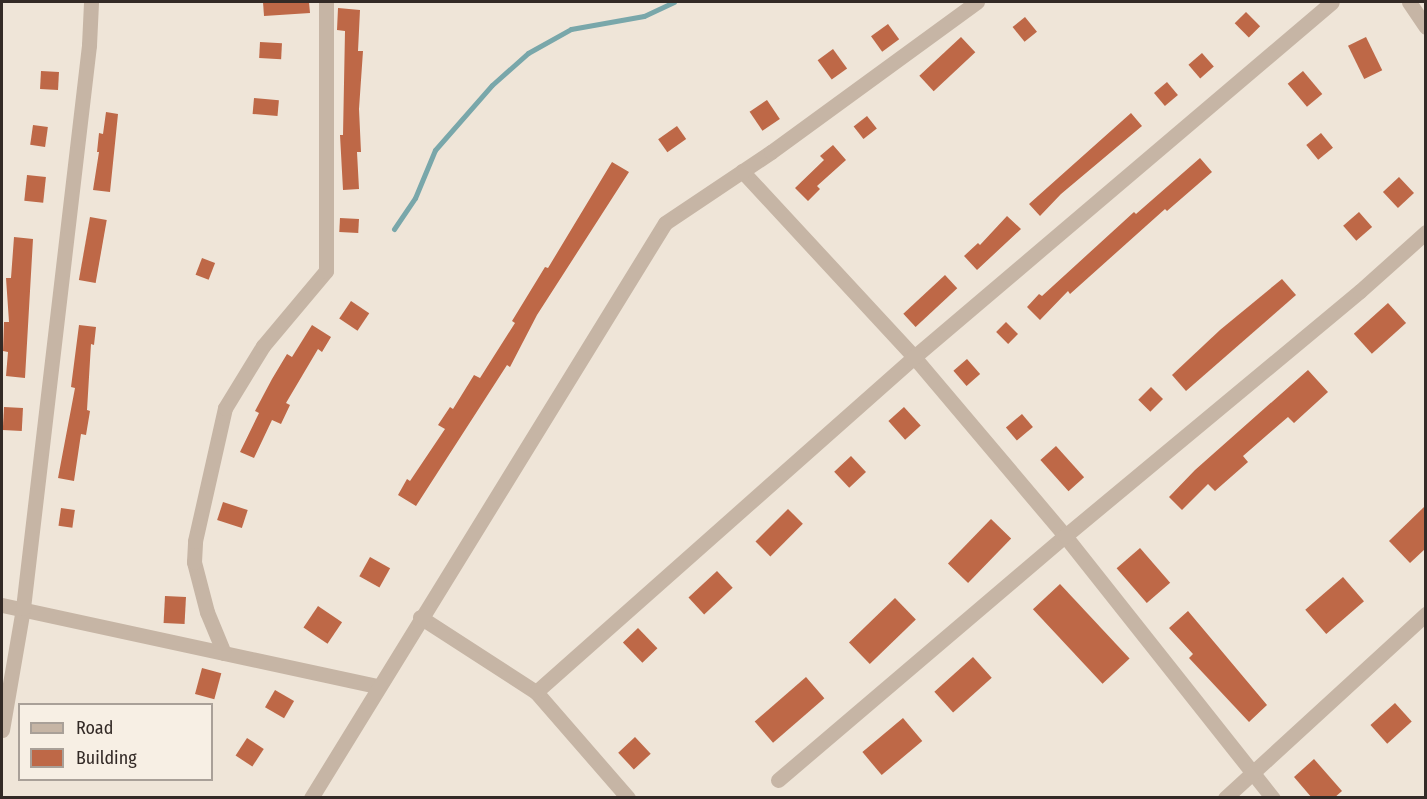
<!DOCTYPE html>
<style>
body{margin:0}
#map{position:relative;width:1427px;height:799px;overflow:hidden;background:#efe5d8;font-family:"Fira Sans Condensed",sans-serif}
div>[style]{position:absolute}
.stream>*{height:5px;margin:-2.5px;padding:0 2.5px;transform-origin:2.5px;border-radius:2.5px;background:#79a7aa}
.building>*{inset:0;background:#be6847;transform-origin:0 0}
.minor>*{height:15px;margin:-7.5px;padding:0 7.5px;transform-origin:7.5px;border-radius:7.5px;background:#c6b5a5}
span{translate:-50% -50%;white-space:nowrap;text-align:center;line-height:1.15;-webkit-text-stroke:4.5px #f7efe4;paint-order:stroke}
.frame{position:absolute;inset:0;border:3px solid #332a26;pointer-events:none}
.legend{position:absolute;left:18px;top:703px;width:195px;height:78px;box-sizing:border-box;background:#f7efe4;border:2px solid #a9a098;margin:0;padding:8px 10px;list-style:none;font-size:18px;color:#332a26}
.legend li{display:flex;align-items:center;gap:12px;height:30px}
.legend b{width:30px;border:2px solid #a9a098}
</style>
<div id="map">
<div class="stream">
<div style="left:394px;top:229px;width:37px;rotate:-56deg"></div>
<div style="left:415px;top:198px;width:52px;rotate:-67.4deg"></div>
<div style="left:435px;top:150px;width:86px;rotate:-48.8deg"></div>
<div style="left:492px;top:85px;width:48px;rotate:-41.6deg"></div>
<div style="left:528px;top:53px;width:49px;rotate:-29.2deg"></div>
<div style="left:571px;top:29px;width:74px;rotate:-10.1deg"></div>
<div style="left:644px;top:16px;width:33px;rotate:-25deg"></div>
</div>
<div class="building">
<div style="clip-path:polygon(263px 2px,309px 2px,310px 13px,264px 16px)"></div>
<div style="clip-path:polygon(338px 8px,360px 10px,358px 51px,363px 51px,359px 109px,361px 152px,357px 152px,359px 189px,343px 190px,340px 135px,343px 135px,345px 31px,337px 30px)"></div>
<div style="left:1246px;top:12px;width:20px;height:16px;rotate:45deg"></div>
<div style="left:1025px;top:17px;width:19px;height:16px;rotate:51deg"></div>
<div style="left:888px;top:24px;width:19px;height:21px;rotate:54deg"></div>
<div style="left:961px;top:37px;width:21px;height:57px;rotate:47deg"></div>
<div style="left:1366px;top:37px;width:37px;height:20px;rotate:64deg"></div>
<div style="left:260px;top:42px;width:22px;height:16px;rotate:3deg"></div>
<div style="left:833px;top:49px;width:24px;height:19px;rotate:54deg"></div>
<div style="left:1202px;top:53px;width:18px;height:18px;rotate:49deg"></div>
<div style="left:41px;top:71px;width:18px;height:18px;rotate:3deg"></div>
<div style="left:1303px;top:71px;width:30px;height:20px;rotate:50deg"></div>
<div style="left:1167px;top:82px;width:17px;height:17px;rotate:50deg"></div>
<div style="left:254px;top:98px;width:25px;height:16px;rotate:5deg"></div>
<div style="left:767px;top:100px;width:23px;height:21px;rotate:56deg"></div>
<div style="clip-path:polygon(106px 112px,118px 114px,110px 192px,93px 190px,99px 152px,97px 152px,99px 133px,103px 134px)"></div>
<div style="clip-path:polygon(1131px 113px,1142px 126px,1061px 194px,1040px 216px,1029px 204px)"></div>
<div style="left:867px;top:116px;width:16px;height:17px;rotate:52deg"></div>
<div style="left:33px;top:125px;width:15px;height:20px;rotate:8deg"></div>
<div style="left:677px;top:126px;width:16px;height:23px;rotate:55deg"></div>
<div style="left:1321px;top:133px;width:19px;height:19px;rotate:51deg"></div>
<div style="clip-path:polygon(833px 145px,846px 160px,817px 186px,820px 189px,808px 201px,795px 188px,824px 160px,820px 156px)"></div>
<div style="clip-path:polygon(1200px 158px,1212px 172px,1167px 211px,1165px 209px,1070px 294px,1068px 291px,1040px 320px,1027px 307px,1039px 294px,1042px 296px,1134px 212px,1136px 214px)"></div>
<div style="clip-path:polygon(612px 162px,629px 172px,537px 315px,510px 367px,507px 365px,416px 506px,398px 495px,407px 479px,410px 481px,445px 429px,438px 425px,450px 407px,453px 409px,474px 375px,480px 378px,515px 323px,512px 321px,545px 267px,548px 268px)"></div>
<div style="left:27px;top:175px;width:19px;height:26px;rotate:6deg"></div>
<div style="left:1399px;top:177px;width:22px;height:22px;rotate:47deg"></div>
<div style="left:1359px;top:212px;width:20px;height:21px;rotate:49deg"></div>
<div style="clip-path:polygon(1007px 216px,1021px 229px,977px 270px,964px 256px,978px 243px,980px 245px)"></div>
<div style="left:90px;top:217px;width:17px;height:64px;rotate:10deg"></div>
<div style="left:340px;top:218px;width:19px;height:14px;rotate:3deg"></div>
<div style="clip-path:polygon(14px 237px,33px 239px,25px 378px,6px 376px,8px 352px,3px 351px,4px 322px,9px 322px,6px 278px,11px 278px)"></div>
<div style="left:202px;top:258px;width:14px;height:18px;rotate:21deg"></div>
<div style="left:945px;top:275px;width:18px;height:57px;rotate:47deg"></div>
<div style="clip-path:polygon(1282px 279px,1296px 295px,1186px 391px,1172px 375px,1220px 330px)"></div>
<div style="left:351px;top:301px;width:22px;height:21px;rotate:34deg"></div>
<div style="left:1388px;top:303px;width:27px;height:46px;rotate:48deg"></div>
<div style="left:1006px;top:322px;width:17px;height:14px;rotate:45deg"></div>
<div style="clip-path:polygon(79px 325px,96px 327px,94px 345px,91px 344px,87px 410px,90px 411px,86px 435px,81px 434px,74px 481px,58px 478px,75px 388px,71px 387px)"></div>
<div style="clip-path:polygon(312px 325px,331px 337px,322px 352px,318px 349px,286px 403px,290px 405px,281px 424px,272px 420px,254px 458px,240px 452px,259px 413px,255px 411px,272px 379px,287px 354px,292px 357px)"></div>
<div style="left:967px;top:359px;width:20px;height:18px;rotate:49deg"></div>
<div style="clip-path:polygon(1308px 370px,1328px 392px,1294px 423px,1288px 417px,1243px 456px,1248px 462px,1215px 491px,1208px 484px,1182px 510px,1169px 497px,1195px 470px)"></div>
<div style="left:1151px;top:387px;width:17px;height:18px;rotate:45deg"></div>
<div style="left:4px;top:407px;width:19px;height:23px;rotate:3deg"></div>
<div style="left:904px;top:407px;width:25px;height:21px;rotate:48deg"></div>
<div style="left:1022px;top:414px;width:17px;height:21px;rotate:50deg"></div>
<div style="left:1056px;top:446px;width:42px;height:21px;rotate:48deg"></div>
<div style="left:851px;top:456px;width:22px;height:23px;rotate:47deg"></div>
<div style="left:223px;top:502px;width:26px;height:19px;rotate:18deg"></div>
<div style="clip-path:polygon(1425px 506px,1425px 549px,1410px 563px,1389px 541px)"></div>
<div style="left:61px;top:508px;width:14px;height:18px;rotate:8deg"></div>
<div style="left:788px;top:509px;width:21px;height:46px;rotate:45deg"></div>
<div style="left:991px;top:519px;width:28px;height:62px;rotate:44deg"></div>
<div style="left:1140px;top:548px;width:46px;height:31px;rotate:49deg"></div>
<div style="left:370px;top:557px;width:23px;height:22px;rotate:29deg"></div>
<div style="left:717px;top:571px;width:23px;height:39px;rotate:47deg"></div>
<div style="left:1343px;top:577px;width:32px;height:50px;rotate:49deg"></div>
<div style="left:1060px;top:584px;width:102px;height:37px;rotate:47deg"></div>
<div style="left:165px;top:596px;width:21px;height:27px;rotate:3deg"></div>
<div style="left:895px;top:598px;width:30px;height:64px;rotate:46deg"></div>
<div style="left:318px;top:606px;width:29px;height:26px;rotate:34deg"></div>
<div style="clip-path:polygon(1188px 611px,1267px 705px,1249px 722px,1189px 658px,1193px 654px,1169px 628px)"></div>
<div style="left:638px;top:628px;width:28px;height:21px;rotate:46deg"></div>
<div style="left:973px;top:657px;width:28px;height:52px;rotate:48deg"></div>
<div style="left:202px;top:668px;width:20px;height:27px;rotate:15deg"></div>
<div style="left:806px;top:677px;width:28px;height:68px;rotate:49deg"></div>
<div style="left:275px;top:690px;width:22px;height:20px;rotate:30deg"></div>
<div style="left:1395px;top:703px;width:25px;height:33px;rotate:48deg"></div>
<div style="left:903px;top:718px;width:30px;height:53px;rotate:50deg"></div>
<div style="left:635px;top:737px;width:23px;height:23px;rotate:47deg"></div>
<div style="left:247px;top:738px;width:20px;height:21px;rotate:33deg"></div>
<div style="clip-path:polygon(1314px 759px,1342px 791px,1334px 798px,1312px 798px,1294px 777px)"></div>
</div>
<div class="minor">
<div style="left:1409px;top:2px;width:30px;rotate:56deg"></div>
<div style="left:742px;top:171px;width:253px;rotate:47.2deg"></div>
<div style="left:914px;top:357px;width:234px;rotate:49.8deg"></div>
<div style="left:1065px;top:536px;width:335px;rotate:51.6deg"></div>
<div style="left:2px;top:605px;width:384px;rotate:12.2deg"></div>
<div style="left:420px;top:617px;width:138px;rotate:32.9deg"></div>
<div style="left:536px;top:692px;width:140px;rotate:49deg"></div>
<div style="left:224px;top:653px;width:44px;rotate:-112.5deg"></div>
<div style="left:207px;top:612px;width:52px;rotate:-104.6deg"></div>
<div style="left:194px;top:562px;width:21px;rotate:-87deg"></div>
<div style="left:195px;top:541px;width:136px;rotate:-77.3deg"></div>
<div style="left:225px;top:408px;width:73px;rotate:-58.5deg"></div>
<div style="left:263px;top:346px;width:98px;rotate:-50deg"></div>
<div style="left:326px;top:271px;width:269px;rotate:-90deg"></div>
<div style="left:536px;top:692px;width:505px;rotate:-41.55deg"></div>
<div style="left:914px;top:357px;width:548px;rotate:-40.34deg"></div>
<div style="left:2px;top:730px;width:124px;rotate:-80.2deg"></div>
<div style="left:23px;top:608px;width:567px;rotate:-83.31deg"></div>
<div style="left:89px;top:45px;width:43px;rotate:-87.3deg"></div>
<div style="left:778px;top:780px;width:377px;rotate:-40.4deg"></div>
<div style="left:1065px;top:536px;width:383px;rotate:-39.7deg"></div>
<div style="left:1360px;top:291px;width:89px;rotate:-41.8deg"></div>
<div style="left:311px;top:798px;width:675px;rotate:-58.38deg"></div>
<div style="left:665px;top:223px;width:128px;rotate:-33.8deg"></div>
<div style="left:771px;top:152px;width:255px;rotate:-36.1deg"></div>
<div style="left:1225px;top:798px;width:273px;rotate:-42.5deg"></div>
</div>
<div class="frame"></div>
<ul class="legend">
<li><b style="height:8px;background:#c6b5a5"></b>Road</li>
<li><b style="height:16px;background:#be6847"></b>Building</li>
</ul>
</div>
